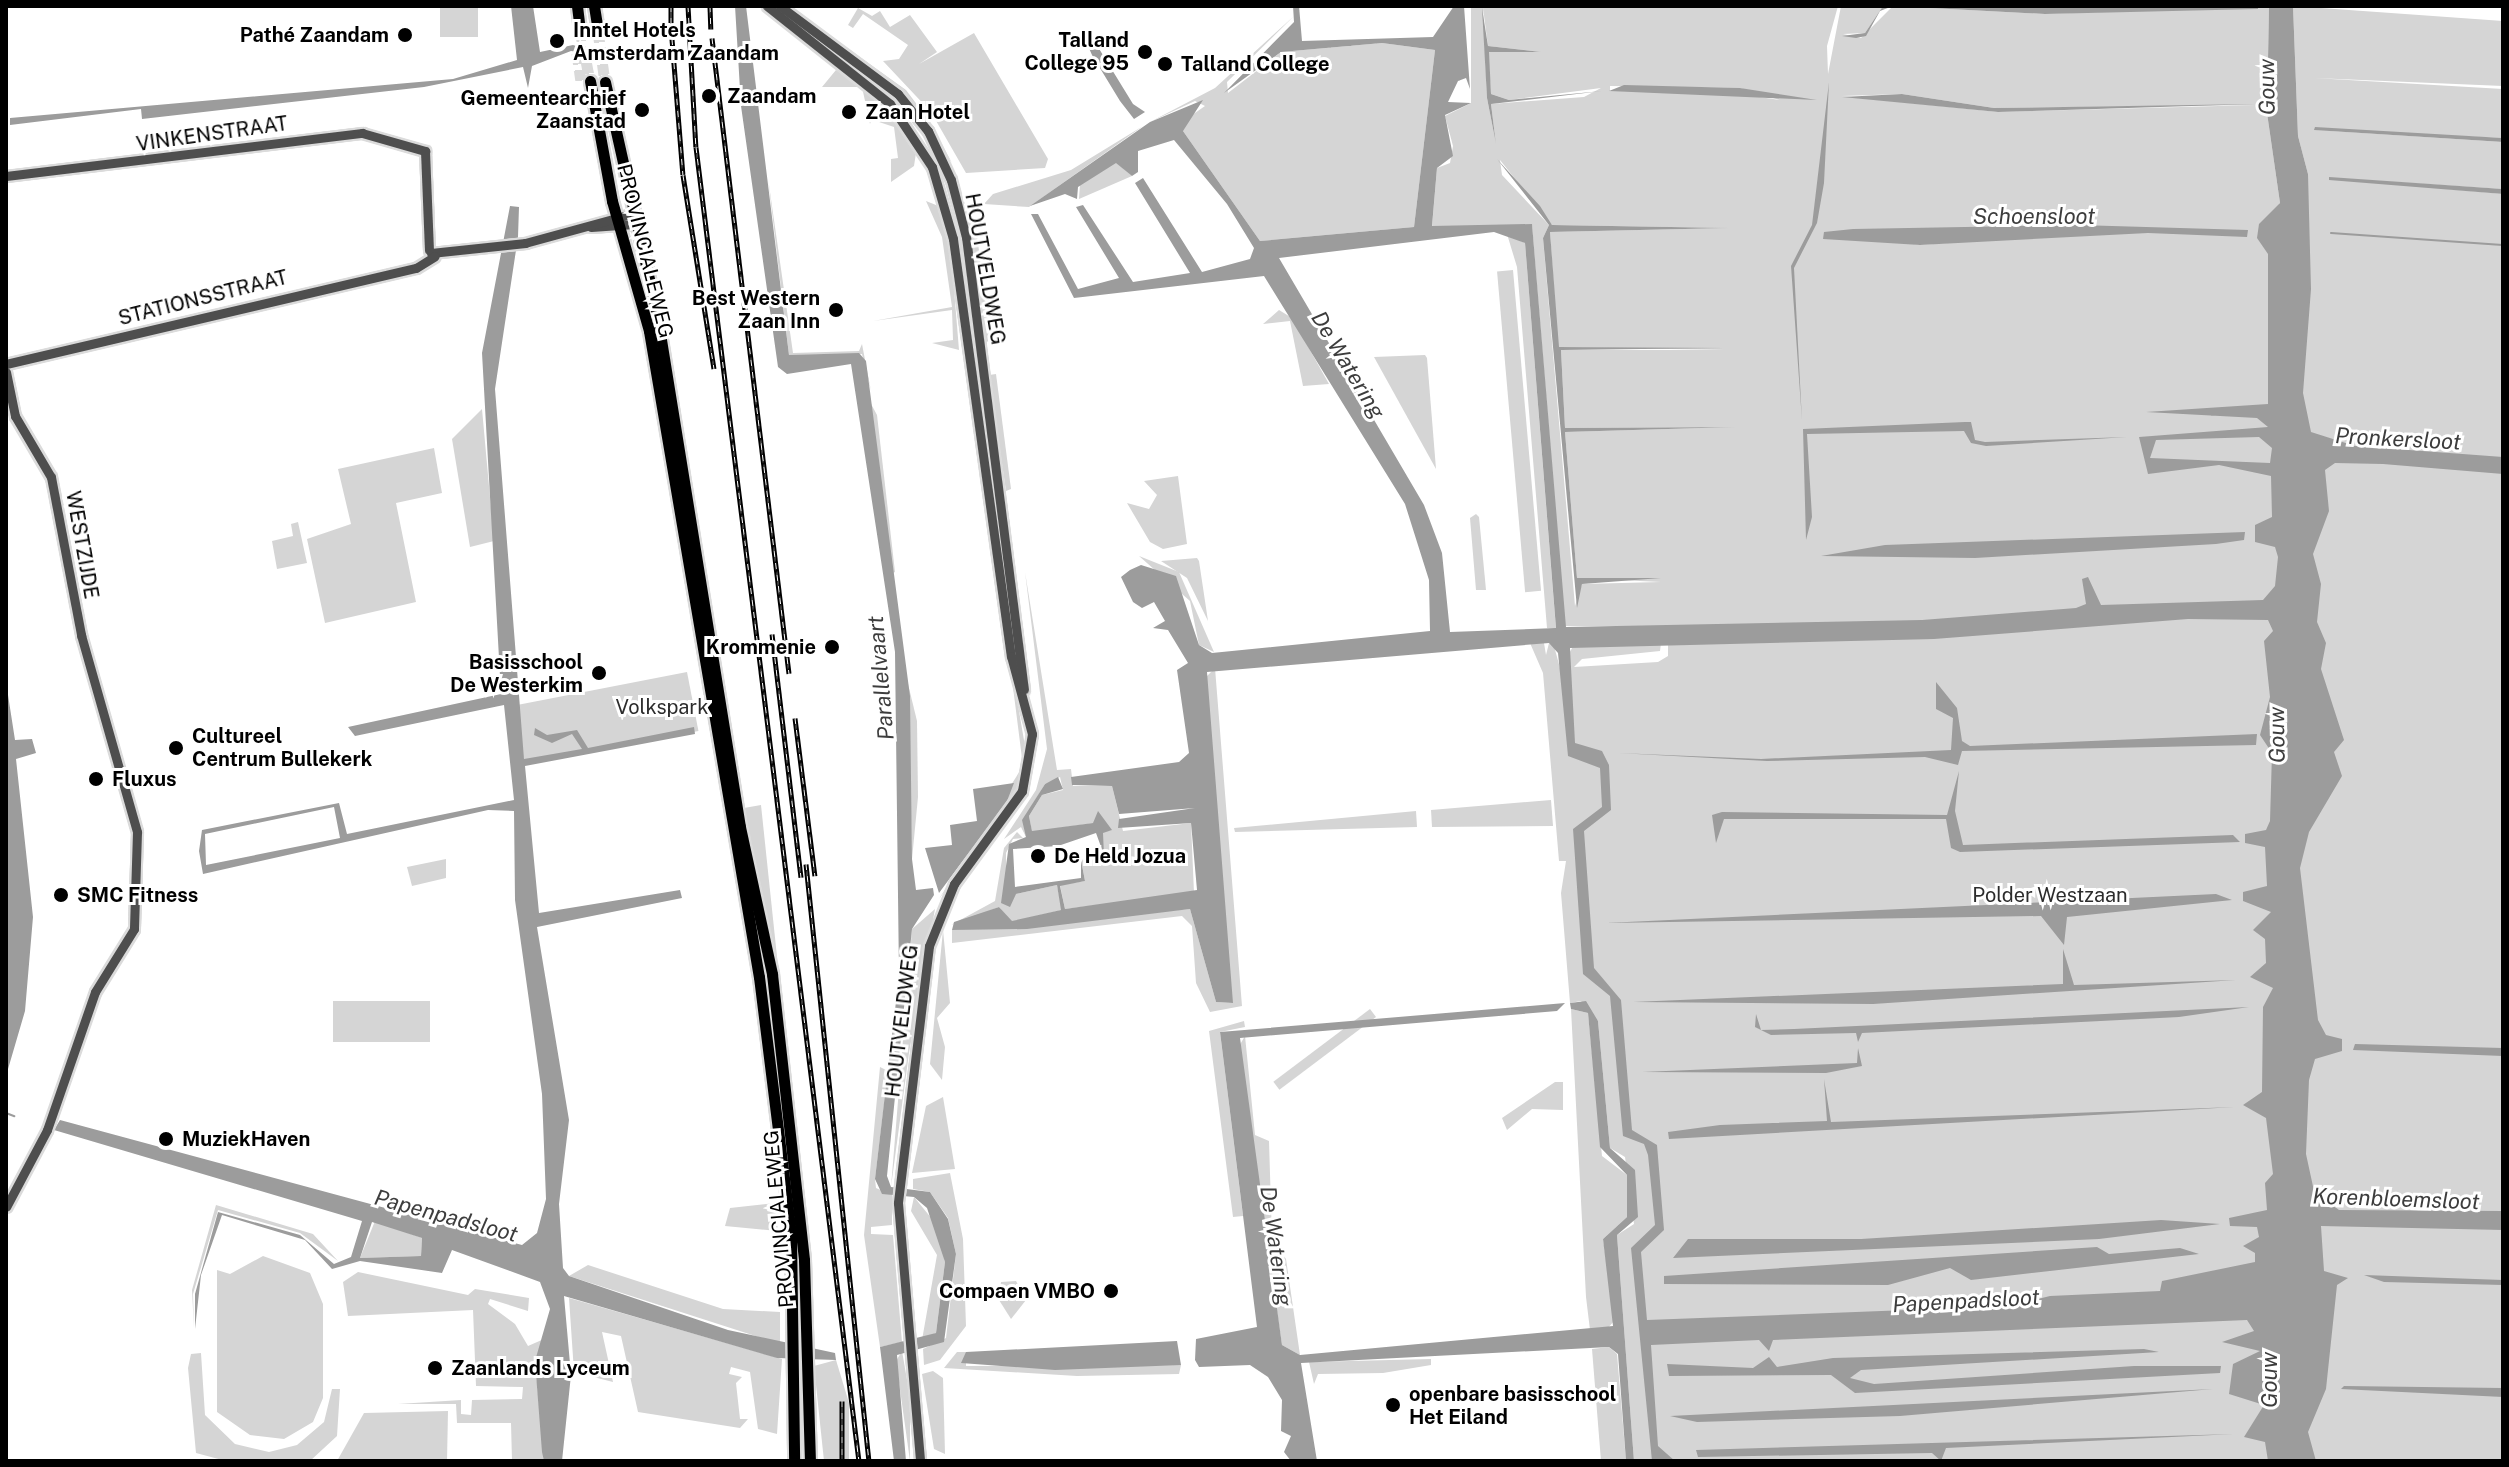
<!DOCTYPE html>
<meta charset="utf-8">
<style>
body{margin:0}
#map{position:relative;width:2509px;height:1467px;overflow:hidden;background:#fff;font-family:"Public Sans",sans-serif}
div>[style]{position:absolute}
.green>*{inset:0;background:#d5d5d5;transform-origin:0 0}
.water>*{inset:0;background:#9c9c9c}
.stream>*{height:2px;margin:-1px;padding:0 1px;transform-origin:1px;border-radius:1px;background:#9c9c9c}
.major-tunnel>*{height:11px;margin-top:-5.5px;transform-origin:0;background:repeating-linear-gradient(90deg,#d9d9d9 0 11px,transparent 0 16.5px)}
.roads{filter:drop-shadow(2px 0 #dbdbdb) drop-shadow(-2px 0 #dbdbdb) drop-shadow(0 2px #dbdbdb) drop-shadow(0 -2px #dbdbdb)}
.minor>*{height:9px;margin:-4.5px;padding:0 4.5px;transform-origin:4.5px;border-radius:4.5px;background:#4e4e4e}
.major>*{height:11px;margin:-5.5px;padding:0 5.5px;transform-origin:5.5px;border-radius:5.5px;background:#000}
.rail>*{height:5px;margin-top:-2.5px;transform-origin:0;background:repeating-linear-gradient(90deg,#fff 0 6px,#000 0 12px);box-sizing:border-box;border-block:2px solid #000}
.dots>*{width:22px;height:22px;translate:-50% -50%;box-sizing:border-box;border:4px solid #fff;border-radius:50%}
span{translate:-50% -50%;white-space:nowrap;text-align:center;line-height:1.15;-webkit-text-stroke:6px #fff;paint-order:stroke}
.poi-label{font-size:20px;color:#000;font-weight:700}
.left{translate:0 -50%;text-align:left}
.right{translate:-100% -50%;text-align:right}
.street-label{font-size:20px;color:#000}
.park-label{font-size:20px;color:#2c2c2c}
.water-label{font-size:22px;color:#3d3d3d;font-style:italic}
.frame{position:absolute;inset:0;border:8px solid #000;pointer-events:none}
</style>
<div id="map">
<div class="green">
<div style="left:440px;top:6px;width:38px;height:31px"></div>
<div style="clip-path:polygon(evenodd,1471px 6px,1838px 6px,1827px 46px,1828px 74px,1841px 6px,1883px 6px,1865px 33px,1843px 34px,1861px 38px,1893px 6px,2045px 14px,2269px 6px,2267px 113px,2280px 203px,2267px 222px,2306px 246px,2308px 174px,2298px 136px,2293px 6px,2503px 21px,2503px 86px,2314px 78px,2503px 89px,2503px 138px,2315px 130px,2503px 142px,2503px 189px,2329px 178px,2503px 194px,2503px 1461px,1634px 1461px,1617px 1235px,1634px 1224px,1625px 1157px,1610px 1148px,1598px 1021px,1581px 1001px,1570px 1003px,1561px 893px,1566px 861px,1559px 861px,1543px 673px,1530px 643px,1544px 643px,1546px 655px,1549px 643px,1554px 646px,1560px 668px,1574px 645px,1602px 644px,1661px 643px,1660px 651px,1582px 659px,1574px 667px,1658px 662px,1668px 656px,1668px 626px,1565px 626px,1532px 225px,1432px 227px,1437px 168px,1450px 163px,1453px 146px,1445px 116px,1471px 103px,1471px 6px,1483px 8px,1488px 46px,1541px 52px,1488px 52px,1491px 94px,1509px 100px,1601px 88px,1584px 97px,1491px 104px,1496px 144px,1487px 98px,1483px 8px,1471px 6px,1610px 86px,1740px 88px,1780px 100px,1710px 90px,1610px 91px,1610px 86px,1471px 6px,1902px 94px,1994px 108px,2256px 105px,1998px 112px,1842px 96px,1902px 94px,1471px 6px,1500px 160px,1552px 225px,1729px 228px,1550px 232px,1558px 347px,1725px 350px,1561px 350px,1565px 428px,1736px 427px,1565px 432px,1577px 578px,1661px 582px,1582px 584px,1575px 606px,1543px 238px,1549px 225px,1502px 175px,1500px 160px,1471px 6px,2078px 225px,2140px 229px,1920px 245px,1835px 232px,2078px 225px)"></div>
<div style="clip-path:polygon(1900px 6px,2244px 6px,2044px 10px)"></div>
<div style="clip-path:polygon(858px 8px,872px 16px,880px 11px,890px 27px,910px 15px,937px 52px,919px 64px,974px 33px,1048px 159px,1045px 168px,966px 173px,931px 112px,883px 61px,899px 59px,908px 45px,863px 14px,853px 28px,848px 25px)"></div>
<div style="clip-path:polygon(1294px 16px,1227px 82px,1228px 93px,1281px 52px,1382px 43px,1435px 50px,1414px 227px,1260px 241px,1183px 131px,1182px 122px,1205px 106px,1195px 101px,1150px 122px,1215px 88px)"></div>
<div style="clip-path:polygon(846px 47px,906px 90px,930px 122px,952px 163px,909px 100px)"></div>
<div style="clip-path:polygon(836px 70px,849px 75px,884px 104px,916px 153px,914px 166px,891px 182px,891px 159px,898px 158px,894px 127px,879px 122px,876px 104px,870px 124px,862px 87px,822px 87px)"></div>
<div style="clip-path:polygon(1143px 126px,1029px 207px,984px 204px,993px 194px,1071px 170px)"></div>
<div style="clip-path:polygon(1116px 162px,1132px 176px,1079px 199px,1080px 184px)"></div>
<div style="clip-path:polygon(768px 178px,793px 353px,859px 351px,862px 344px,871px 391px,862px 354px,789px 355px)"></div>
<div style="clip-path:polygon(926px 201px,941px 207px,951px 252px,959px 350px,932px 343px,953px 340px,952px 310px,873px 321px,952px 307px,942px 237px)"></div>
<div style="clip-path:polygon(967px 211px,976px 228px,991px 341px,984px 342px)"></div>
<div style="clip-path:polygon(1507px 234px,1525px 243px,1556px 629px,1547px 628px,1517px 267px)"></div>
<div style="left:1513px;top:270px;width:322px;height:16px;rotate:85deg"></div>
<div style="clip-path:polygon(1279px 310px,1292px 318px,1329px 384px,1303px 386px,1290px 321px,1263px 324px)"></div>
<div style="clip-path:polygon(1425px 355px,1427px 358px,1436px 469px,1374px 357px)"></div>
<div style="clip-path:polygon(996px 374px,1011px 489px,1006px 491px,989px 375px)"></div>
<div style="clip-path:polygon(870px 402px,877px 415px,895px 572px,893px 573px)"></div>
<div style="clip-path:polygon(482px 409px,494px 541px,470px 547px,452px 439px)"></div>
<div style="clip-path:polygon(434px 448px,442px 493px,396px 503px,416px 602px,325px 623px,307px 539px,351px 524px,338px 469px)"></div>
<div style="clip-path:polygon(1178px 476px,1187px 544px,1163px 549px,1150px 542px,1127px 503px,1149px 509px,1157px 495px,1144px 481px)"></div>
<div style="clip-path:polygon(1476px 514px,1479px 517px,1486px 590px,1476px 590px,1470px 518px)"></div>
<div style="clip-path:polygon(298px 522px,307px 563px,277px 569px,272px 541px,293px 536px,291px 524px)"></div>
<div style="clip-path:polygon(1139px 556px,1179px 572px,1214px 652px,1199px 645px,1190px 601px)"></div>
<div style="clip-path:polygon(1197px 558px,1199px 561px,1208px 621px,1187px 578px,1161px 561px)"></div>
<div style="clip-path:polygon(1025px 572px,1057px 770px,1071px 769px,1073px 786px,1112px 786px,1123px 831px,1191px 823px,1194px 893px,1065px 909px,1060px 885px,1085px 881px,1081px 860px,1103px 855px,1103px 832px,1111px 830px,1098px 812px,1094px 823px,1032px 832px,1029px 816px,1042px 795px,1063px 790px,1060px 777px,1045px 784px,1023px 820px,1028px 831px,1026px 837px,1021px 827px,1004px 839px,1036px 790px,1047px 749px)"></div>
<div style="clip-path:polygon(1007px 640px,1028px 764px,1018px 792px,939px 899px,1023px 766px)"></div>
<div style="clip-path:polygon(1215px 668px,1242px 1006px,1210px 1012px,1196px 983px,1192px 926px,1182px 916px,952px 943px,952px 930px,1190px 909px,1216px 1002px,1232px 1003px,1205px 678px)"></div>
<div style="left:687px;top:672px;width:60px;height:177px;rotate:79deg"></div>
<div style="clip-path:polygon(908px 684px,917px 721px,918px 797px,912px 859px)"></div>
<div style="clip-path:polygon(1551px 800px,1553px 826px,1432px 827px,1431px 810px)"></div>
<div style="clip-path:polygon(761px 805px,780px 985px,744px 808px)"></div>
<div style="clip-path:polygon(1416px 811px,1417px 827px,1235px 832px,1234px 828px)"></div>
<div style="clip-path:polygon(1017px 832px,1023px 838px,1013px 839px,1006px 853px,1006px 888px,1016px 894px,1057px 885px,1062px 910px,1011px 922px,999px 907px,951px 925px,995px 901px,1004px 848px)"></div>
<div style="clip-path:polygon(446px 859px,446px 878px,412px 886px,407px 867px)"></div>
<div style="clip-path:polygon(935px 909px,909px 1053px,891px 1187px,912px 929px)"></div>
<div style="clip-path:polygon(943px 930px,950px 1003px,937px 1018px,945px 1047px,942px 1080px,930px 1064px)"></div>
<div style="left:333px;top:1001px;width:97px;height:41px"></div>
<div style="left:1370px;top:1009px;width:10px;height:121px;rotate:53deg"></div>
<div style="clip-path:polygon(1571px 1009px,1588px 1013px,1602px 1156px,1627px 1175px,1627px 1217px,1603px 1239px,1615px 1320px,1606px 1330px,1590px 1330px,1586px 1297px)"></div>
<div style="clip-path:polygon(1244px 1021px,1245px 1027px,1220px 1032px,1243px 1216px,1233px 1217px,1209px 1031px)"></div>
<div style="clip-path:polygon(1245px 1036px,1255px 1135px,1269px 1141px,1272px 1239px,1286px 1259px,1300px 1355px,1282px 1345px,1238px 1048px)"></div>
<div style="clip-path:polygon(880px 1067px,888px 1071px,875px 1179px,876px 1188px,892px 1195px,892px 1225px,871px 1227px,871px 1234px,893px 1235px,902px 1342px,880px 1347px,864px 1235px)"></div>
<div style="clip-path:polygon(1555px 1082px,1563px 1082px,1563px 1110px,1532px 1109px,1507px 1130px,1502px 1118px)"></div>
<div style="clip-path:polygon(943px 1097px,955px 1169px,912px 1173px,926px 1106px)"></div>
<div style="clip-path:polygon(950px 1173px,963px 1239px,966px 1326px,940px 1360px,924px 1365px,923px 1349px,946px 1338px,956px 1254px,948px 1218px,930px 1192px,913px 1189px,913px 1179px)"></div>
<div style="clip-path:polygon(914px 1197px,937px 1225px,945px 1262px,936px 1333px,922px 1340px,937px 1255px,911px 1211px)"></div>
<div style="clip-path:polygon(775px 1203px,778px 1231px,725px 1226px,730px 1208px)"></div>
<div style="clip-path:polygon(216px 1205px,313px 1234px,338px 1261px,300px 1233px,218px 1210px,193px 1294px,194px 1329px,192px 1290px)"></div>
<div style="clip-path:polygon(375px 1221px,422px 1238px,421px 1256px,360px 1258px)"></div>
<div style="clip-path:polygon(263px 1256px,310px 1273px,323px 1304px,323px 1398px,313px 1422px,284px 1439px,250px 1435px,217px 1412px,217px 1270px,230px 1274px)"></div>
<div style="clip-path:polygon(588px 1265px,723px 1309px,780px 1312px,780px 1344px,569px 1276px)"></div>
<div style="clip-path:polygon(358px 1272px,468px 1295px,475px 1289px,529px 1298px,528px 1311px,490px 1299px,488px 1304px,515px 1324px,528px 1346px,544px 1339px,535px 1361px,544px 1461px,512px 1461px,511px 1423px,457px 1423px,456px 1404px,398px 1404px,461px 1400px,461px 1414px,471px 1415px,472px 1400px,522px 1399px,523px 1387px,476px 1386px,473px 1310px,348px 1316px,343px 1282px)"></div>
<div style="clip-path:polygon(1016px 1281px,1026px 1300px,1011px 1319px,999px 1300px,1001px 1282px)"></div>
<div style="clip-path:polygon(569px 1298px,782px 1359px,777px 1434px,758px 1429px,750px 1372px,731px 1367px,729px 1374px,742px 1377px,736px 1383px,740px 1419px,748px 1419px,740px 1428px,638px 1412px,621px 1336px,602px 1332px,613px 1382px,574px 1372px)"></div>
<div style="clip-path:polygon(1609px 1347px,1617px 1354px,1626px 1461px,1601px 1461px,1592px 1349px)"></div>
<div style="clip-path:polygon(902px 1351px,910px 1397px,910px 1461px,896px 1361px)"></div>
<div style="clip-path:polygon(957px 1352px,966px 1352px,966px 1366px,1181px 1365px,1179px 1374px,1077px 1376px,944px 1368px)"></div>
<div style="clip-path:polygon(201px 1353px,205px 1415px,235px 1444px,269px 1452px,297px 1445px,324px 1422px,332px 1389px,340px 1389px,337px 1436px,310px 1461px,226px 1461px,196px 1453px,188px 1368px,191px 1354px)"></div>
<div style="clip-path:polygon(1431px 1359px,1431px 1365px,1383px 1373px,1318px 1374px,1314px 1384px,1309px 1362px)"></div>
<div style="clip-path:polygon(836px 1360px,849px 1403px,849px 1461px,824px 1461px,814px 1366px)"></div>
<div style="clip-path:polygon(933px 1371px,943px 1378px,945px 1454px,934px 1449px,922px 1374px)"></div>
<div style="clip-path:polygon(448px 1411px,447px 1461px,337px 1461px,364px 1413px)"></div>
</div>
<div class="water">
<div style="clip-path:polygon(511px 6px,533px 6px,540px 52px,573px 45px,612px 57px,571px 51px,532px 66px,528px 88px,523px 67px,424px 87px,142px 119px,141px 109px,10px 125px,10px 118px,453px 79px,517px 60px)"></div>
<div style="clip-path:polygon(735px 6px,746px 6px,789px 355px,859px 353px,866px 361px,910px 696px,912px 859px,916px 890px,933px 888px,934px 895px,912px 929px,887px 1176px,891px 1187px,930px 1192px,948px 1219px,956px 1254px,944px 1342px,897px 1355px,906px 1461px,894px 1461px,880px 1347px,936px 1333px,945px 1262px,927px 1208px,914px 1197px,882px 1194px,875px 1179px,899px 976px,895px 652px,851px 364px,787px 374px,778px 367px,741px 106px)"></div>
<div style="clip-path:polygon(evenodd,1293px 6px,1299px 6px,1302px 41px,1433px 37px,1454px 6px,1464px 6px,1470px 89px,1466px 78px,1458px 81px,1448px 102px,1471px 103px,1445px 115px,1453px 156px,1437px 168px,1432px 226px,1532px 224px,1566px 627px,1922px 620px,2076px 608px,2086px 604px,2082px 579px,2088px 577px,2101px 605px,2263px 600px,2275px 586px,2278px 557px,2275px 547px,2255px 542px,2255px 525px,2272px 517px,2271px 476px,2219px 465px,2148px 474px,2139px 437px,2268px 427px,2257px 418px,2146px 412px,2268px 404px,2268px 254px,2257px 238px,2259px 224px,2280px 203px,2267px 113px,2269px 6px,2293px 6px,2298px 136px,2308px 174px,2311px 289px,2303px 393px,2311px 432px,2355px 446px,2503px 457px,2503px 474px,2383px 464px,2335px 463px,2325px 470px,2329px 511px,2313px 554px,2321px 584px,2317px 622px,2326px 643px,2321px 669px,2344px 740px,2334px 752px,2342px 776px,2309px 832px,2300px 868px,2318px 1020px,2326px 1035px,2342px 1039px,2342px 1051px,2315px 1059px,2309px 1080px,2306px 1154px,2314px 1191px,2339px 1210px,2503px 1211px,2503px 1230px,2321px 1226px,2324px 1271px,2348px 1278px,2337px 1285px,2326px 1389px,2308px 1432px,2316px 1461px,2268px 1461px,2265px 1442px,2244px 1437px,2264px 1405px,2229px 1394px,2233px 1364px,2260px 1351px,2222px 1342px,2254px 1331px,2247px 1320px,1773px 1340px,1769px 1351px,1759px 1340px,1651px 1345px,1658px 1446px,1675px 1461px,1652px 1461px,1631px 1248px,1655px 1225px,1648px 1155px,1644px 1144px,1623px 1136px,1610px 996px,1583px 974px,1573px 829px,1602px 807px,1600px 768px,1568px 756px,1558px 653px,1549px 643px,1207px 672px,1233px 1003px,1216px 1002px,1190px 909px,1027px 929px,952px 930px,954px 922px,999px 907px,1012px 921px,1061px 910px,1057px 885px,1016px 894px,1010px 907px,1001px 903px,1009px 844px,1026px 837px,1022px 820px,1045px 784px,1058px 777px,1063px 789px,1042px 795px,1029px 816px,1032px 831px,1093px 823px,1098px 811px,1112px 830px,1103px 833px,1104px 855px,1096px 833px,1058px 846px,1013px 849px,1015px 887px,1081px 878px,1081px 860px,1085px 881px,1060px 886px,1065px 909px,1197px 890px,1191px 823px,1118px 828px,1119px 819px,1195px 808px,1119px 814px,1112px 786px,1072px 785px,1071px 777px,1179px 762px,1189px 753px,1177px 670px,1188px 663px,1168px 630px,1153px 628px,1165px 621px,1154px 602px,1142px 608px,1133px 602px,1121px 577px,1130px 570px,1141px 565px,1176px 576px,1199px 645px,1212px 653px,1430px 631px,1429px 580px,1405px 504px,1264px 276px,1074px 298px,1031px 214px,1038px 214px,1078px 289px,1119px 278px,1076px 207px,1083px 205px,1133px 282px,1190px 273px,1135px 183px,1143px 178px,1202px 272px,1250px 259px,1254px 248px,1227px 204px,1174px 140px,1138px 151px,1138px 172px,1132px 176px,1116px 163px,1078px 187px,1077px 199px,1065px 194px,1030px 206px,1150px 122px,1203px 100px,1183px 131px,1260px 241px,1414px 227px,1435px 50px,1382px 43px,1281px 52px,1224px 93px,1294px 22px,1293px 6px,1494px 232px,1525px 243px,1556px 628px,1450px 632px,1442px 553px,1424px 505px,1279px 258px,1494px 232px,1293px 6px,2259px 437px,2272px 448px,2270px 463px,2150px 458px,2156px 440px,2259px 437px,1293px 6px,2188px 619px,2268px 620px,2273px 631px,2264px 641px,2270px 697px,2260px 735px,2272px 753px,2270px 821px,2266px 830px,2245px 834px,2245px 843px,2265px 847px,2267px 886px,2243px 892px,2243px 901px,2271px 912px,2253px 930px,2265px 939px,2266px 963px,2250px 977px,2273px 988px,2263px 1007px,2262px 1092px,2243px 1105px,2266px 1118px,2273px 1174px,2265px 1183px,2267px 1210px,2229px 1218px,2230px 1226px,2257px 1227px,2259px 1237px,2243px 1246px,2255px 1253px,2255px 1262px,2162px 1281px,2160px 1291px,2050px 1296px,2011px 1306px,1647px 1320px,1641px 1252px,1664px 1230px,1657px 1145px,1632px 1130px,1621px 1000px,1594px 968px,1584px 831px,1611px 810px,1609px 765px,1602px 751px,1575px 743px,1570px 648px,1934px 639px,2188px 619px)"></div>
<div style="clip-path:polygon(1883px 6px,2258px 6px,2258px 9px,2045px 14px,1893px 6px,1880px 11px,1866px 36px,1856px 38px,1842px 36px,1865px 33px)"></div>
<div style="clip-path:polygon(1482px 8px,1488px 46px,1541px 52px,1489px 52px,1491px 94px,1509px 100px,1602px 91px,1491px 104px,1496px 144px,1487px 98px)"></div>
<div style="clip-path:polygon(1090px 34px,1133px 104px,1145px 112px,1134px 119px,1120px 101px,1092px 55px,1084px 37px)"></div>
<div style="clip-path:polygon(1829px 82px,1824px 183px,1817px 223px,1794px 268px,1802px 421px,1791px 266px,1812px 225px)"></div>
<div style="clip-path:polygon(1624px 85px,1740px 88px,1817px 100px,1609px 91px)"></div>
<div style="clip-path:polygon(1902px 94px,1994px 108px,2256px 104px,1998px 112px,1842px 97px)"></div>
<div style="clip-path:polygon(2315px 127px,2503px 138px,2503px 142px,2314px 130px)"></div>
<div style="clip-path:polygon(1497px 159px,1540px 206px,1552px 225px,1729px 228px,1550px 232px,1559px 347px,1725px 348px,1561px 350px,1565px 428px,1736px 427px,1565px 432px,1577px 578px,1661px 578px,1582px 584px,1577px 608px,1543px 238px,1549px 225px)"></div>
<div style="clip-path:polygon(2329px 177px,2503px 189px,2503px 194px,2329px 180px)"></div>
<div style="clip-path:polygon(evenodd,510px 206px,519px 207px,518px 237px,495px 389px,524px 759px,582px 749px,572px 734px,552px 743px,534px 735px,535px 728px,547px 735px,577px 730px,588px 748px,694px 727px,695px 734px,525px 766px,539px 913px,680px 890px,682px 898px,537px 927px,569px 1120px,559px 1204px,563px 1268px,569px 1276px,728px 1330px,835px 1353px,836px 1360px,777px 1358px,564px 1296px,571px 1375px,562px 1461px,544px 1461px,542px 1452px,535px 1361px,550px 1309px,540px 1282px,452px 1250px,442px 1273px,360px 1261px,332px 1269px,305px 1240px,222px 1215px,201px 1275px,195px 1329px,195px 1294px,218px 1212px,300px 1235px,334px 1264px,351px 1257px,362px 1221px,54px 1130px,60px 1120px,522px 1245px,537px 1233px,546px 1199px,542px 1094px,515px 900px,514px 811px,488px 810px,203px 874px,199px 851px,202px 830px,339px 803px,347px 834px,514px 800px,504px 705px,355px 736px,348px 727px,501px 694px,482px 353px,510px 206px,334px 807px,340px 838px,206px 865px,205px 834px,334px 807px,510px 206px,372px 1222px,422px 1238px,421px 1256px,360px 1258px,372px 1222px)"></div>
<div style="clip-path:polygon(2078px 225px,2248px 230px,2247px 237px,2148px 233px,1920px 245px,1823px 239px,1824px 232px,1853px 229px)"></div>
<div style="clip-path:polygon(1965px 422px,1971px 422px,1975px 440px,1985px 442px,2127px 437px,1986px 446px,1971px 443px,1964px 431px,1807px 434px,1812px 517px,1806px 540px,1803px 429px)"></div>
<div style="clip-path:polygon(2245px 532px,2244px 540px,2216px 544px,1975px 558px,1821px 556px,1885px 545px)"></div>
<div style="clip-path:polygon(6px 682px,15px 740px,32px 739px,36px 753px,16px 759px,33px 917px,25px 1011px,6px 1076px)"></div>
<div style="clip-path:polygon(1936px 682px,1957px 708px,1962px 741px,1970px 746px,2257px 734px,2256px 745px,1962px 751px,1958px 765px,1925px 757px,1767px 761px,1618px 753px,1761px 759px,1951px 750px,1953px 718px,1936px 709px)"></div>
<div style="clip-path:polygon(1959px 771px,1955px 811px,1963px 845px,2233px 835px,2240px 842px,1960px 852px,1951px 848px,1946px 819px,1724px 819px,1716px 843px,1712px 815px,1722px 812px,1947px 815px)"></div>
<div style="clip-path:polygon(1014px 783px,1007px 801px,939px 893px,925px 848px,952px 845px,950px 825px,977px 821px,973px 789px)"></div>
<div style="clip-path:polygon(2216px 894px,2232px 900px,2067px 917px,2064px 945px,2041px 916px,1606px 923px)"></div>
<div style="clip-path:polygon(2063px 949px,2074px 985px,2236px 980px,1873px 1004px,1633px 1002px,2063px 984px)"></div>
<div style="clip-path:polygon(1565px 1003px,1557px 1011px,1240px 1038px,1282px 1345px,1300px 1355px,1613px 1326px,1603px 1239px,1627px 1217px,1627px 1175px,1600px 1147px,1588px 1013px,1571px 1009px,1570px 1003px,1586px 1001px,1598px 1021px,1610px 1148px,1635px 1170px,1638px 1217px,1617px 1235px,1634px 1461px,1626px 1461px,1618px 1354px,1609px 1347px,1301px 1363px,1317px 1461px,1291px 1461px,1284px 1452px,1291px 1436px,1281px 1431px,1282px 1400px,1268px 1377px,1250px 1365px,1199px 1367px,1195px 1360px,1196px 1339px,1257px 1327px,1220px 1032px)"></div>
<div style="clip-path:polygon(2249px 1007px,2179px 1017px,1862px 1033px,1858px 1042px,1856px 1033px,1771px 1035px,1755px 1027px,1756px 1014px,1761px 1030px,1794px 1029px)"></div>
<div style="clip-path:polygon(2355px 1044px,2503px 1048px,2503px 1056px,2353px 1050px)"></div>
<div style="clip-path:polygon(1858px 1048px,1862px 1066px,1826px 1073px,1642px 1072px,1857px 1063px)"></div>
<div style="clip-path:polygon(1824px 1079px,1831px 1122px,2235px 1107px,1669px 1139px,1668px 1132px,1720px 1125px,1827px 1121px)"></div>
<div style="clip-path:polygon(2161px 1220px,2220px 1224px,2099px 1239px,1673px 1258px,1688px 1239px,1861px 1239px)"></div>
<div style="clip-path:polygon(2097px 1247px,2109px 1254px,2180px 1248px,2199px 1254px,1971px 1280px,1950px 1268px,1888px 1285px,1664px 1284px,1664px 1276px)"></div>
<div style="clip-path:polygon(2364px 1275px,2503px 1280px,2503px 1285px,2384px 1282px)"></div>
<div style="clip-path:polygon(1177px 1341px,1181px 1365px,1055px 1370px,961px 1363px,966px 1352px)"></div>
<div style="clip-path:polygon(2144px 1349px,2159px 1352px,1861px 1370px,1850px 1378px,1874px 1384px,2134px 1366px,2221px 1366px,2220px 1373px,1855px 1393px,1831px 1375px,1669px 1376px,1667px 1364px,1753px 1368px,1769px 1357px,1777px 1367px,1833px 1358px)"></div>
<div style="clip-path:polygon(2503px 1388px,2503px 1397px,2341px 1389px,2344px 1386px)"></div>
<div style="clip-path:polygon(2213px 1389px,1900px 1416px,1697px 1422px,1670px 1416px)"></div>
<div style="clip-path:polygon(2234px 1434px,1946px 1448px,1941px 1461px,1932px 1453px,1698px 1457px,1696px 1450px)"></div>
</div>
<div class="stream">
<div style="left:2331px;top:233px;width:172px;rotate:4deg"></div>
<div style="left:6px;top:1113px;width:9px;rotate:21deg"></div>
</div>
<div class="major-tunnel">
<div style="left:580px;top:30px;width:52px;rotate:78.9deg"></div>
<div style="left:598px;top:31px;width:51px;rotate:82.2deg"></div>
<div style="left:577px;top:53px;width:29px;rotate:82deg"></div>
</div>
<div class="roads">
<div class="minor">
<div style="left:767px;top:6px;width:157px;rotate:38.5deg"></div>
<div style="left:890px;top:104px;width:76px;rotate:56.3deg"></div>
<div style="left:932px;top:167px;width:75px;rotate:73.7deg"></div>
<div style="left:953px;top:239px;width:421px;rotate:82.1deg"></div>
<div style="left:1011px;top:656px;width:81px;rotate:74.9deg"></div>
<div style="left:1032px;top:734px;width:58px;rotate:100deg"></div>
<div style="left:1022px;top:791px;width:115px;rotate:126.2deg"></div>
<div style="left:954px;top:884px;width:67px;rotate:112deg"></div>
<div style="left:929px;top:946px;width:259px;rotate:96.9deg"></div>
<div style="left:898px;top:1203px;width:259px;rotate:85.1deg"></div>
<div style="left:780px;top:6px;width:147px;rotate:36.7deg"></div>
<div style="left:898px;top:94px;width:48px;rotate:51deg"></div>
<div style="left:928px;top:131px;width:54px;rotate:64.9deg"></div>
<div style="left:951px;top:180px;width:59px;rotate:75.3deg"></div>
<div style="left:966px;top:237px;width:456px;rotate:82.7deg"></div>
<div style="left:6px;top:176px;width:359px;rotate:-6.9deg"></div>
<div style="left:362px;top:133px;width:66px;rotate:15.9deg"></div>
<div style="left:425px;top:151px;width:99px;rotate:87.7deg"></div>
<div style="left:591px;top:227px;width:43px;rotate:-4deg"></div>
<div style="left:431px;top:253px;width:95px;rotate:-6.1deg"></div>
<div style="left:525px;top:243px;width:110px;rotate:-15.3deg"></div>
<div style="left:6px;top:364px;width:421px;rotate:-13.2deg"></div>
<div style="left:416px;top:268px;width:22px;rotate:-32deg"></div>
<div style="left:6px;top:372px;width:45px;rotate:78.4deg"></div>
<div style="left:15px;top:416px;width:71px;rotate:59.5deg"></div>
<div style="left:51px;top:477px;width:161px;rotate:79.2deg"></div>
<div style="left:81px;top:635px;width:205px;rotate:74.1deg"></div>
<div style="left:137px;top:832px;width:97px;rotate:91.8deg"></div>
<div style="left:134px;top:929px;width:74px;rotate:121.8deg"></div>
<div style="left:95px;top:992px;width:146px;rotate:109.2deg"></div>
<div style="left:47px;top:1130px;width:87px;rotate:118deg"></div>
</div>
<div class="major">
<div style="left:577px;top:6px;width:24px;rotate:83deg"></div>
<div style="left:594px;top:6px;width:25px;rotate:81deg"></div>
<div style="left:590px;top:81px;width:122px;rotate:79.6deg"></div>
<div style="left:612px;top:201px;width:135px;rotate:74.1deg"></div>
<div style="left:649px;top:331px;width:655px;rotate:80.34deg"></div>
<div style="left:759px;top:977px;width:260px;rotate:82.9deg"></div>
<div style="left:791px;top:1235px;width:226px;rotate:89.2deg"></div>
<div style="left:605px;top:82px;width:239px;rotate:77.4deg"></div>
<div style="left:657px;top:315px;width:519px;rotate:80.79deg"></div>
<div style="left:740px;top:827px;width:150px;rotate:77.7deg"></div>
<div style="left:772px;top:974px;width:288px;rotate:83.6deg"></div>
<div style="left:804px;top:1260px;width:201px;rotate:88.3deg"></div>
</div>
</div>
<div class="rail">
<div style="left:671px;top:6px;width:24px;rotate:90deg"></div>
<div style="left:688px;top:6px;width:141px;rotate:86.8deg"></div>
<div style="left:696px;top:147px;width:1324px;rotate:82.93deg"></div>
<div style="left:710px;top:6px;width:23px;rotate:88deg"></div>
<div style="left:712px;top:38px;width:640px;rotate:83.09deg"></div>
<div style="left:672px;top:39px;width:136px;rotate:85.4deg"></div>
<div style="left:683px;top:175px;width:196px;rotate:80.9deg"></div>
<div style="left:772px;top:634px;width:245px;rotate:83.2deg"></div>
<div style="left:795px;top:718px;width:159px;rotate:82.8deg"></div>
<div style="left:806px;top:864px;width:600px;rotate:83.98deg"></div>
<div style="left:842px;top:1401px;width:60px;rotate:90deg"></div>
</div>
<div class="dots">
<div style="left:405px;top:35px;background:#000"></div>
<div style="left:557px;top:41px;background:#000"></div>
<div style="left:1145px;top:52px;background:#000"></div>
<div style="left:1165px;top:64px;background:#000"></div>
<div style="left:709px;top:96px;background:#000"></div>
<div style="left:642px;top:110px;background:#000"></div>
<div style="left:849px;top:112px;background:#000"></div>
<div style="left:836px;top:310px;background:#000"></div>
<div style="left:832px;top:647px;background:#000"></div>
<div style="left:599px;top:673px;background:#000"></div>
<div style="left:176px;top:748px;background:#000"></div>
<div style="left:96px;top:779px;background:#000"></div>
<div style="left:1038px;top:856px;background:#000"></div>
<div style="left:61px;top:895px;background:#000"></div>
<div style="left:166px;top:1139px;background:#000"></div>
<div style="left:1111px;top:1291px;background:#000"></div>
<div style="left:435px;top:1368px;background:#000"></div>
<div style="left:1393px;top:1405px;background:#000"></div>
</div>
<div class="poi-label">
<span class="left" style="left:573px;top:42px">Inntel Hotels<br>Amsterdam Zaandam</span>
<span class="right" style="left:389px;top:35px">Pathé Zaandam</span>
<span class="right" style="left:1129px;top:52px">Talland<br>College 95</span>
<span class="left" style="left:1181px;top:64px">Talland College</span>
<span class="left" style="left:727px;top:96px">Zaandam</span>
<span class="right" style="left:626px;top:110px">Gemeentearchief<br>Zaanstad</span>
<span class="left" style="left:865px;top:112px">Zaan Hotel</span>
<span class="right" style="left:820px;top:310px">Best Western<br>Zaan Inn</span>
<span class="right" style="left:816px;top:647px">Krommenie</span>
<span class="right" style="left:583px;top:674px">Basisschool<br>De Westerkim</span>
<span class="left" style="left:192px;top:748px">Cultureel<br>Centrum Bullekerk</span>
<span class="left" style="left:112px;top:779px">Fluxus</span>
<span class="left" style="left:1054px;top:856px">De Held Jozua</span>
<span class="left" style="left:77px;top:895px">SMC Fitness</span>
<span class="left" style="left:182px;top:1139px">MuziekHaven</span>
<span class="right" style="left:1095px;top:1291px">Compaen VMBO</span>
<span class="left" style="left:451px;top:1368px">Zaanlands Lyceum</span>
<span class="left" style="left:1409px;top:1406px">openbare basisschool<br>Het Eiland</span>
</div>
<div class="street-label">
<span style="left:212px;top:134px;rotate:-8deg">VINKENSTRAAT</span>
<span style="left:645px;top:251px;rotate:76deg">PROVINCIALEWEG</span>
<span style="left:985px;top:269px;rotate:80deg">HOUTVELDWEG</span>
<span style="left:203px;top:298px;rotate:-14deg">STATIONSSTRAAT</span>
<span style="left:82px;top:545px;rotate:80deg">WESTZIJDE</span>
<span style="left:902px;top:1021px;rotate:-83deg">HOUTVELDWEG</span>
<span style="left:779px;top:1219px;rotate:-95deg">PROVINCIALEWEG</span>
</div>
<div class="park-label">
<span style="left:662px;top:707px">Volkspark</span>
<span style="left:2050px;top:895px">Polder Westzaan</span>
</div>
<div class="water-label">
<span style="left:2267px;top:87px;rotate:-91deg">Gouw</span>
<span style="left:2034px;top:217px">Schoensloot</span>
<span style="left:1348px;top:365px;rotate:59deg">De Watering</span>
<span style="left:2398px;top:439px;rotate:3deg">Pronkersloot</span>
<span style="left:881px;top:678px;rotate:-95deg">Parallelvaart</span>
<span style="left:2277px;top:735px;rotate:-91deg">Gouw</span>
<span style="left:2396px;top:1199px;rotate:2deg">Korenbloemsloot</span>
<span style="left:446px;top:1216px;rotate:15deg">Papenpadsloot</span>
<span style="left:1276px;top:1246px;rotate:82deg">De Watering</span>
<span style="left:1966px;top:1301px;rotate:-3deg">Papenpadsloot</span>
<span style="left:2270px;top:1380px;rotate:-90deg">Gouw</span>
</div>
<div class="frame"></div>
</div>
